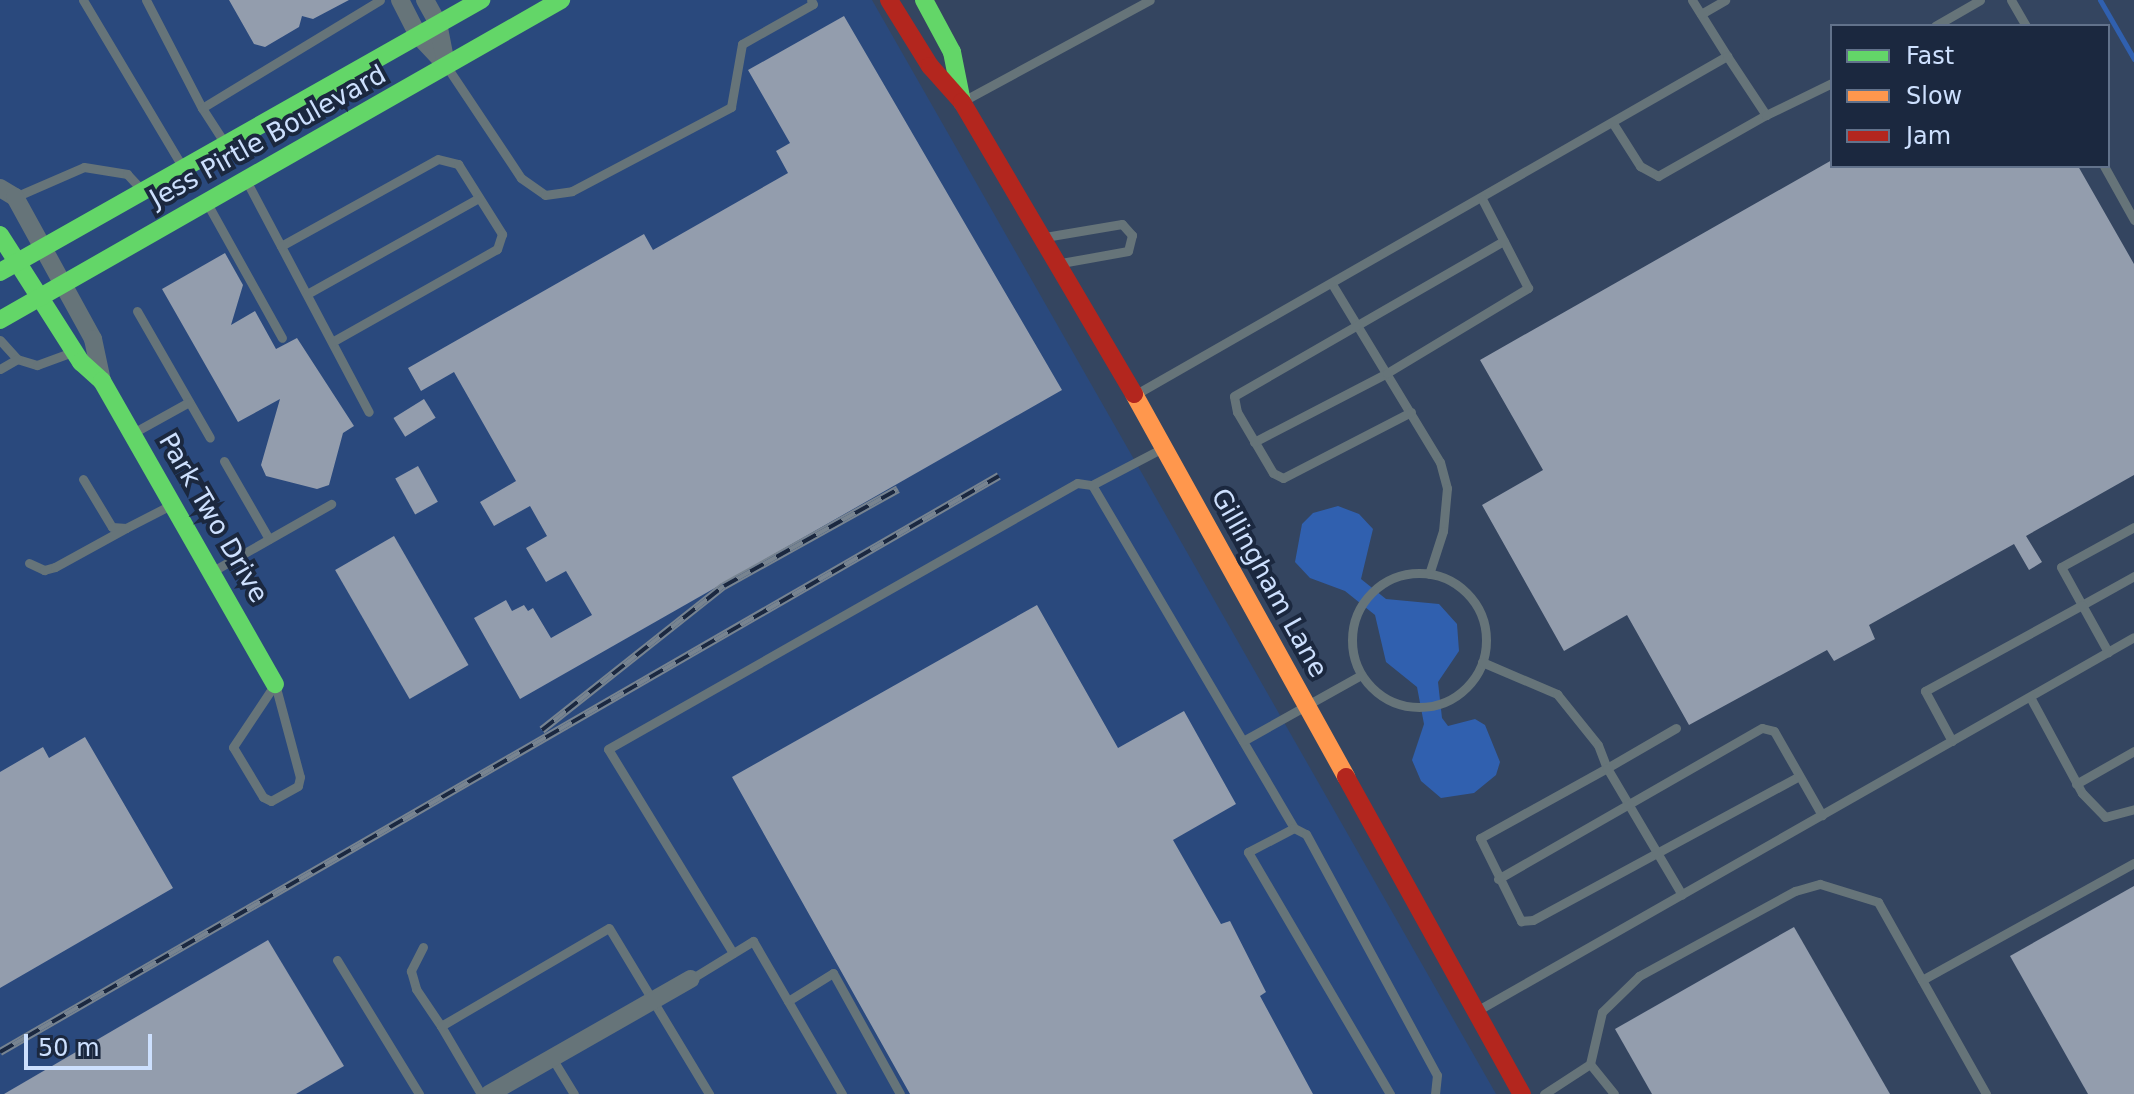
<!DOCTYPE html>
<style>
body{margin:0}
#map{position:relative;width:2134px;height:1094px;overflow:hidden;background:#344560;font-family:"DejaVu Sans",sans-serif}
div>[style]{position:absolute}
.built>*{inset:0;background:#2a497d}
.water>*{inset:0;background:#3060af}
.stream>*{height:5px;margin:-2.5px;padding:0 2.5px;transform-origin:2.5px;border-radius:2.5px;background:#3060af}
.building>*{inset:0;background:#939dad;transform-origin:0 0}
.lane>*{height:9px;margin:-4.5px;padding:0 4.5px;transform-origin:4.5px;border-radius:4.5px;background:#667479}
.lane>.ring{margin:-4.5px;padding:0;box-sizing:content-box;background:none;border:9px solid #667479;border-radius:50%}
.street>*{height:18px;margin:-9px;padding:0 9px;transform-origin:9px;border-radius:9px;background:#667479}
.fast>*{height:18px;margin:-9px;padding:0 9px;transform-origin:9px;border-radius:9px;background:#63d668}
.slow>*{height:18px;margin:-9px;padding:0 9px;transform-origin:9px;border-radius:9px;background:#ff974d}
.jam>*{height:18px;margin:-9px;padding:0 9px;transform-origin:9px;border-radius:9px;background:#b3261e}
.rail>*{height:8px;margin-top:-4px;transform-origin:0;background:repeating-linear-gradient(90deg,#1b283f 0 15px,#788490 0 30px);box-sizing:border-box;border-block:2px solid #788490}
span{translate:-50% -50%;white-space:nowrap;text-align:center;line-height:1.15;-webkit-text-stroke:8px #1b283f;paint-order:stroke}
.street-label{font-size:26px;color:#cde0fe}
.legend{position:absolute;left:1830px;top:24px;width:280px;height:144px;box-sizing:border-box;background:#1b283f;border:2px solid #62728b;margin:0;padding:10px 14px;list-style:none;font-size:24px;color:#cde0fe}
.legend li{display:flex;align-items:center;gap:16px;height:40px}
.legend b{width:40px;border:2px solid #62728b}
.scale{position:absolute;left:24px;top:1034px;width:128px;height:36px;box-sizing:border-box;border:4px solid #cde0fe;border-top:0;padding-left:10px;font-size:24px;line-height:28px;white-space:nowrap;color:#cde0fe;-webkit-text-stroke:6px #1b283f;paint-order:stroke}
</style>
<div id="map">
<div class="built">
<div style="clip-path:polygon(0 0,872px 0,1496px 1094px,0 1094px)"></div>
</div>
<div class="water">
<div style="clip-path:polygon(1338px 506px,1359px 514px,1373px 529px,1361px 579px,1386px 599px,1439px 604px,1457px 624px,1459px 651px,1438px 682px,1442px 718px,1448px 726px,1475px 719px,1485px 725px,1500px 762px,1496px 775px,1474px 793px,1441px 798px,1421px 781px,1412px 760px,1424px 724px,1417px 687px,1386px 662px,1375px 615px,1345px 591px,1310px 578px,1295px 562px,1302px 524px,1313px 513px)"></div>
</div>
<div class="stream">
<div style="left:2100px;top:0;width:68px;rotate:60deg"></div>
</div>
<div class="building">
<div style="clip-path:polygon(229px 0,349px 0,313px 19px,302px 16px,299px 27px,265px 47px,254px 44px)"></div>
<div style="clip-path:polygon(844px 16px,1062px 390px,520px 699px,474px 618px,506px 600px,512px 611px,524px 605px,528px 611px,533px 608px,551px 638px,592px 615px,566px 571px,546px 582px,526px 548px,547px 536px,530px 506px,494px 526px,480px 502px,516px 481px,454px 372px,421px 391px,408px 368px,644px 234px,653px 250px,788px 173px,776px 151px,790px 143px,748px 70px)"></div>
<div style="clip-path:polygon(1832px 160px,1832px 166px,2078px 166px,2134px 264px,2134px 475px,2026px 536px,2042px 562px,2029px 570px,2014px 544px,1869px 625px,1875px 639px,1834px 661px,1827px 650px,1689px 725px,1627px 615px,1564px 651px,1482px 505px,1543px 470px,1480px 360px)"></div>
<div style="clip-path:polygon(225px 253px,243px 285px,231px 325px,255px 311px,276px 349px,297px 338px,354px 426px,343px 433px,329px 485px,317px 489px,266px 476px,261px 465px,280px 399px,238px 422px,162px 289px)"></div>
<div style="left:424px;top:399px;width:22px;height:36px;rotate:58deg"></div>
<div style="left:418px;top:466px;width:41px;height:26px;rotate:61deg"></div>
<div style="left:394px;top:536px;width:149px;height:68px;rotate:60deg"></div>
<div style="clip-path:polygon(1037px 605px,1118px 748px,1184px 711px,1236px 804px,1173px 840px,1221px 924px,1230px 921px,1266px 992px,1260px 996px,1313px 1094px,910px 1094px,732px 777px)"></div>
<div style="clip-path:polygon(85px 737px,173px 888px,0 988px,0 772px,43px 747px,49px 758px)"></div>
<div style="clip-path:polygon(2134px 886px,2134px 1094px,2088px 1094px,2010px 956px)"></div>
<div style="clip-path:polygon(1794px 927px,1890px 1094px,1652px 1094px,1615px 1029px)"></div>
<div style="clip-path:polygon(268px 940px,344px 1066px,296px 1094px,4px 1094px)"></div>
</div>
<div class="lane">
<div style="left:83px;top:0;width:193px;rotate:59.2deg"></div>
<div style="left:146px;top:0;width:122px;rotate:62.6deg"></div>
<div style="left:1692px;top:0;width:66px;rotate:58deg"></div>
<div style="left:2011px;top:0;width:30px;rotate:60deg"></div>
<div style="left:1701px;top:14px;width:28px;rotate:-30deg"></div>
<div style="left:1935px;top:26px;width:52px;rotate:-30deg"></div>
<div style="left:447px;top:67px;width:133px;rotate:56.3deg"></div>
<div style="left:521px;top:178px;width:29px;rotate:35deg"></div>
<div style="left:545px;top:195px;width:27px;rotate:-8deg"></div>
<div style="left:572px;top:191px;width:180px;rotate:-27.8deg"></div>
<div style="left:731px;top:107px;width:64px;rotate:-80.1deg"></div>
<div style="left:742px;top:44px;width:81px;rotate:-29.4deg"></div>
<div style="left:813px;top:4px;width:4px;rotate:-117deg"></div>
<div style="left:965px;top:100px;width:210px;rotate:-28.4deg"></div>
<div style="left:1614px;top:125px;width:49px;rotate:57.6deg"></div>
<div style="left:1640px;top:166px;width:21px;rotate:29deg"></div>
<div style="left:1658px;top:176px;width:124px;rotate:-29.5deg"></div>
<div style="left:224px;top:142px;width:40px;rotate:-122.9deg"></div>
<div style="left:202px;top:108px;width:208px;rotate:-31.2deg"></div>
<div style="left:2104px;top:166px;width:62px;rotate:60.9deg"></div>
<div style="left:247px;top:182px;width:260px;rotate:62.1deg"></div>
<div style="left:15px;top:197px;width:75px;rotate:-23.5deg"></div>
<div style="left:84px;top:167px;width:44px;rotate:9.2deg"></div>
<div style="left:127px;top:174px;width:21px;rotate:47deg"></div>
<div style="left:208px;top:205px;width:152px;rotate:60.9deg"></div>
<div style="left:1045px;top:237px;width:78px;rotate:-9.6deg"></div>
<div style="left:1122px;top:224px;width:15px;rotate:48deg"></div>
<div style="left:1132px;top:235px;width:16px;rotate:104deg"></div>
<div style="left:1128px;top:251px;width:68px;rotate:169.8deg"></div>
<div style="left:281px;top:246px;width:179px;rotate:-29deg"></div>
<div style="left:438px;top:159px;width:21px;rotate:14deg"></div>
<div style="left:458px;top:164px;width:83px;rotate:57.8deg"></div>
<div style="left:502px;top:234px;width:16px;rotate:108deg"></div>
<div style="left:497px;top:249px;width:189px;rotate:150.6deg"></div>
<div style="left:1332px;top:284px;width:208px;rotate:58.8deg"></div>
<div style="left:1440px;top:462px;width:27px;rotate:75deg"></div>
<div style="left:1447px;top:488px;width:43px;rotate:95.3deg"></div>
<div style="left:1443px;top:531px;width:45px;rotate:108deg"></div>
<div style="left:307px;top:294px;width:197px;rotate:-29.2deg"></div>
<div style="left:137px;top:311px;width:146px;rotate:60.1deg"></div>
<div style="left:0;top:340px;width:25px;rotate:48deg"></div>
<div style="left:17px;top:359px;width:21px;rotate:17deg"></div>
<div style="left:37px;top:365px;width:37px;rotate:-20deg"></div>
<div style="left:0;top:369px;width:20px;rotate:-30deg"></div>
<div style="left:1138px;top:393px;width:679px;rotate:-29.78deg"></div>
<div style="left:1727px;top:56px;width:71px;rotate:56.5deg"></div>
<div style="left:1766px;top:115px;width:73px;rotate:-25.9deg"></div>
<div style="left:1411px;top:412px;width:144px;rotate:152.7deg"></div>
<div style="left:1283px;top:478px;width:11px;rotate:-153deg"></div>
<div style="left:1273px;top:473px;width:71px;rotate:-120.5deg"></div>
<div style="left:1237px;top:412px;width:16px;rotate:-101deg"></div>
<div style="left:1234px;top:396px;width:311px;rotate:-29.9deg"></div>
<div style="left:133px;top:433px;width:64px;rotate:-29deg"></div>
<div style="left:1254px;top:442px;width:150px;rotate:-27.4deg"></div>
<div style="left:1387px;top:373px;width:165px;rotate:-31.1deg"></div>
<div style="left:1528px;top:288px;width:100px;rotate:-117.3deg"></div>
<div style="left:224px;top:461px;width:90px;rotate:60deg"></div>
<div style="left:83px;top:479px;width:56px;rotate:58.9deg"></div>
<div style="left:112px;top:527px;width:14px;rotate:4deg"></div>
<div style="left:126px;top:528px;width:51px;rotate:-27.1deg"></div>
<div style="left:1092px;top:485px;width:398px;rotate:59.5deg"></div>
<div style="left:1294px;top:828px;width:52px;rotate:152.4deg"></div>
<div style="left:1248px;top:852px;width:281px;rotate:59.6deg"></div>
<div style="left:2134px;top:527px;width:83px;rotate:151.3deg"></div>
<div style="left:2061px;top:567px;width:43px;rotate:61.1deg"></div>
<div style="left:2082px;top:605px;width:60px;rotate:-29.1deg"></div>
<div style="left:29px;top:563px;width:17px;rotate:25deg"></div>
<div style="left:44px;top:570px;width:11px;rotate:-15deg"></div>
<div style="left:55px;top:567px;width:81px;rotate:-28.8deg"></div>
<div style="left:213px;top:571px;width:136px;rotate:-29.6deg"></div>
<div class="ring" style="left:1352px;top:573px;width:125px;height:125px"></div>
<div style="left:1482px;top:662px;width:82px;rotate:23.1deg"></div>
<div style="left:1557px;top:694px;width:65px;rotate:51.2deg"></div>
<div style="left:1598px;top:745px;width:25px;rotate:69deg"></div>
<div style="left:1607px;top:768px;width:145px;rotate:151.1deg"></div>
<div style="left:1480px;top:838px;width:93px;rotate:63.7deg"></div>
<div style="left:1521px;top:921px;width:12px;rotate:-5deg"></div>
<div style="left:1533px;top:920px;width:302px;rotate:-28.4deg"></div>
<div style="left:275px;top:684px;width:96px;rotate:75deg"></div>
<div style="left:300px;top:777px;width:9px;rotate:103deg"></div>
<div style="left:298px;top:786px;width:31px;rotate:151deg"></div>
<div style="left:271px;top:801px;width:9px;rotate:-153deg"></div>
<div style="left:263px;top:797px;width:58px;rotate:-121deg"></div>
<div style="left:233px;top:747px;width:76px;rotate:-56.3deg"></div>
<div style="left:2030px;top:697px;width:109px;rotate:61.6deg"></div>
<div style="left:2082px;top:793px;width:33px;rotate:46deg"></div>
<div style="left:2105px;top:817px;width:30px;rotate:-15deg"></div>
<div style="left:1676px;top:728px;width:80px;rotate:149.9deg"></div>
<div style="left:1607px;top:768px;width:147px;rotate:59.4deg"></div>
<div style="left:1243px;top:741px;width:135px;rotate:-29.2deg"></div>
<div style="left:1952px;top:741px;width:57px;rotate:-118.4deg"></div>
<div style="left:1925px;top:691px;width:179px;rotate:-28.7deg"></div>
<div style="left:2082px;top:605px;width:54px;rotate:61deg"></div>
<div style="left:2076px;top:784px;width:67px;rotate:-29.6deg"></div>
<div style="left:1294px;top:828px;width:13px;rotate:27deg"></div>
<div style="left:1306px;top:834px;width:274px;rotate:61.5deg"></div>
<div style="left:1437px;top:1075px;width:19px;rotate:96deg"></div>
<div style="left:1498px;top:879px;width:304px;rotate:-29.8deg"></div>
<div style="left:1762px;top:728px;width:12px;rotate:14deg"></div>
<div style="left:1774px;top:731px;width:97px;rotate:60.3deg"></div>
<div style="left:423px;top:947px;width:27px;rotate:117deg"></div>
<div style="left:411px;top:971px;width:19px;rotate:74deg"></div>
<div style="left:416px;top:989px;width:45px;rotate:56deg"></div>
<div style="left:733px;top:953px;width:239px;rotate:-121.5deg"></div>
<div style="left:608px;top:749px;width:539px;rotate:-29.56deg"></div>
<div style="left:1077px;top:483px;width:15px;rotate:8deg"></div>
<div style="left:1092px;top:485px;width:78px;rotate:-27.6deg"></div>
<div style="left:337px;top:960px;width:157px;rotate:58.5deg"></div>
<div style="left:691px;top:979px;width:73px;rotate:-31.5deg"></div>
<div style="left:753px;top:941px;width:177px;rotate:59.8deg"></div>
<div style="left:1922px;top:980px;width:242px;rotate:-28.9deg"></div>
<div style="left:788px;top:1001px;width:53px;rotate:-31.9deg"></div>
<div style="left:833px;top:973px;width:138px;rotate:61deg"></div>
<div style="left:1480px;top:1009px;width:752px;rotate:-29.63deg"></div>
<div style="left:552px;top:1058px;width:42px;rotate:58.6deg"></div>
<div style="left:1590px;top:1064px;width:38px;rotate:51deg"></div>
<div style="left:481px;top:1094px;width:79px;rotate:-120.5deg"></div>
<div style="left:441px;top:1026px;width:194px;rotate:-30.3deg"></div>
<div style="left:609px;top:928px;width:194px;rotate:58.9deg"></div>
<div style="left:1544px;top:1094px;width:55px;rotate:-33.1deg"></div>
<div style="left:1590px;top:1064px;width:53px;rotate:-77deg"></div>
<div style="left:1602px;top:1012px;width:52px;rotate:-44.2deg"></div>
<div style="left:1639px;top:976px;width:178px;rotate:-28.6deg"></div>
<div style="left:1795px;top:891px;width:26px;rotate:-16deg"></div>
<div style="left:1820px;top:884px;width:61px;rotate:17.2deg"></div>
<div style="left:1878px;top:902px;width:220px;rotate:60.6deg"></div>
</div>
<div class="street">
<div style="left:400px;top:0;width:39px;rotate:63deg"></div>
<div style="left:418px;top:35px;width:42px;rotate:46.9deg"></div>
<div style="left:425px;top:0;width:26px;rotate:61deg"></div>
<div style="left:438px;top:23px;width:42px;rotate:79deg"></div>
<div style="left:0;top:188px;width:17px;rotate:31deg"></div>
<div style="left:15px;top:197px;width:162px;rotate:61.2deg"></div>
<div style="left:93px;top:339px;width:43px;rotate:77.9deg"></div>
<div style="left:489px;top:1094px;width:232px;rotate:-29.7deg"></div>
</div>
<div class="fast">
<div style="left:924px;top:0;width:59px;rotate:61.7deg"></div>
<div style="left:952px;top:52px;width:51px;rotate:78.7deg"></div>
<div style="left:0;top:235px;width:151px;rotate:57.5deg"></div>
<div style="left:81px;top:362px;width:28px;rotate:42deg"></div>
<div style="left:102px;top:381px;width:349px;rotate:60.3deg"></div>
<div style="left:0;top:272px;width:553px;rotate:-29.49deg"></div>
<div style="left:0;top:320px;width:646px;rotate:-29.7deg"></div>
</div>
<div class="slow">
<div style="left:1134px;top:394px;width:438px;rotate:61deg"></div>
</div>
<div class="jam">
<div style="left:889px;top:0;width:78px;rotate:58.2deg"></div>
<div style="left:930px;top:66px;width:48px;rotate:48.4deg"></div>
<div style="left:962px;top:102px;width:339px;rotate:59.5deg"></div>
<div style="left:1346px;top:777px;width:363px;rotate:61deg"></div>
</div>
<div class="rail">
<div style="left:542px;top:730px;width:232px;rotate:-38.4deg"></div>
<div style="left:724px;top:586px;width:199px;rotate:-29.1deg"></div>
<div style="left:0;top:1052px;width:1153px;rotate:-29.97deg"></div>
</div>
<div class="street-label">
<span style="left:268px;top:137px;rotate:-29deg">Jess Pirtle Boulevard</span>
<span style="left:213px;top:518px;rotate:60deg">Park Two Drive</span>
<span style="left:1269px;top:583px;rotate:61deg">Gillingham Lane</span>
</div>
<ul class="legend">
<li><b style="height:10px;background:#63d668"></b>Fast</li>
<li><b style="height:10px;background:#ff974d"></b>Slow</li>
<li><b style="height:10px;background:#b3261e"></b>Jam</li>
</ul>
<div class="scale">50 m</div>
</div>
